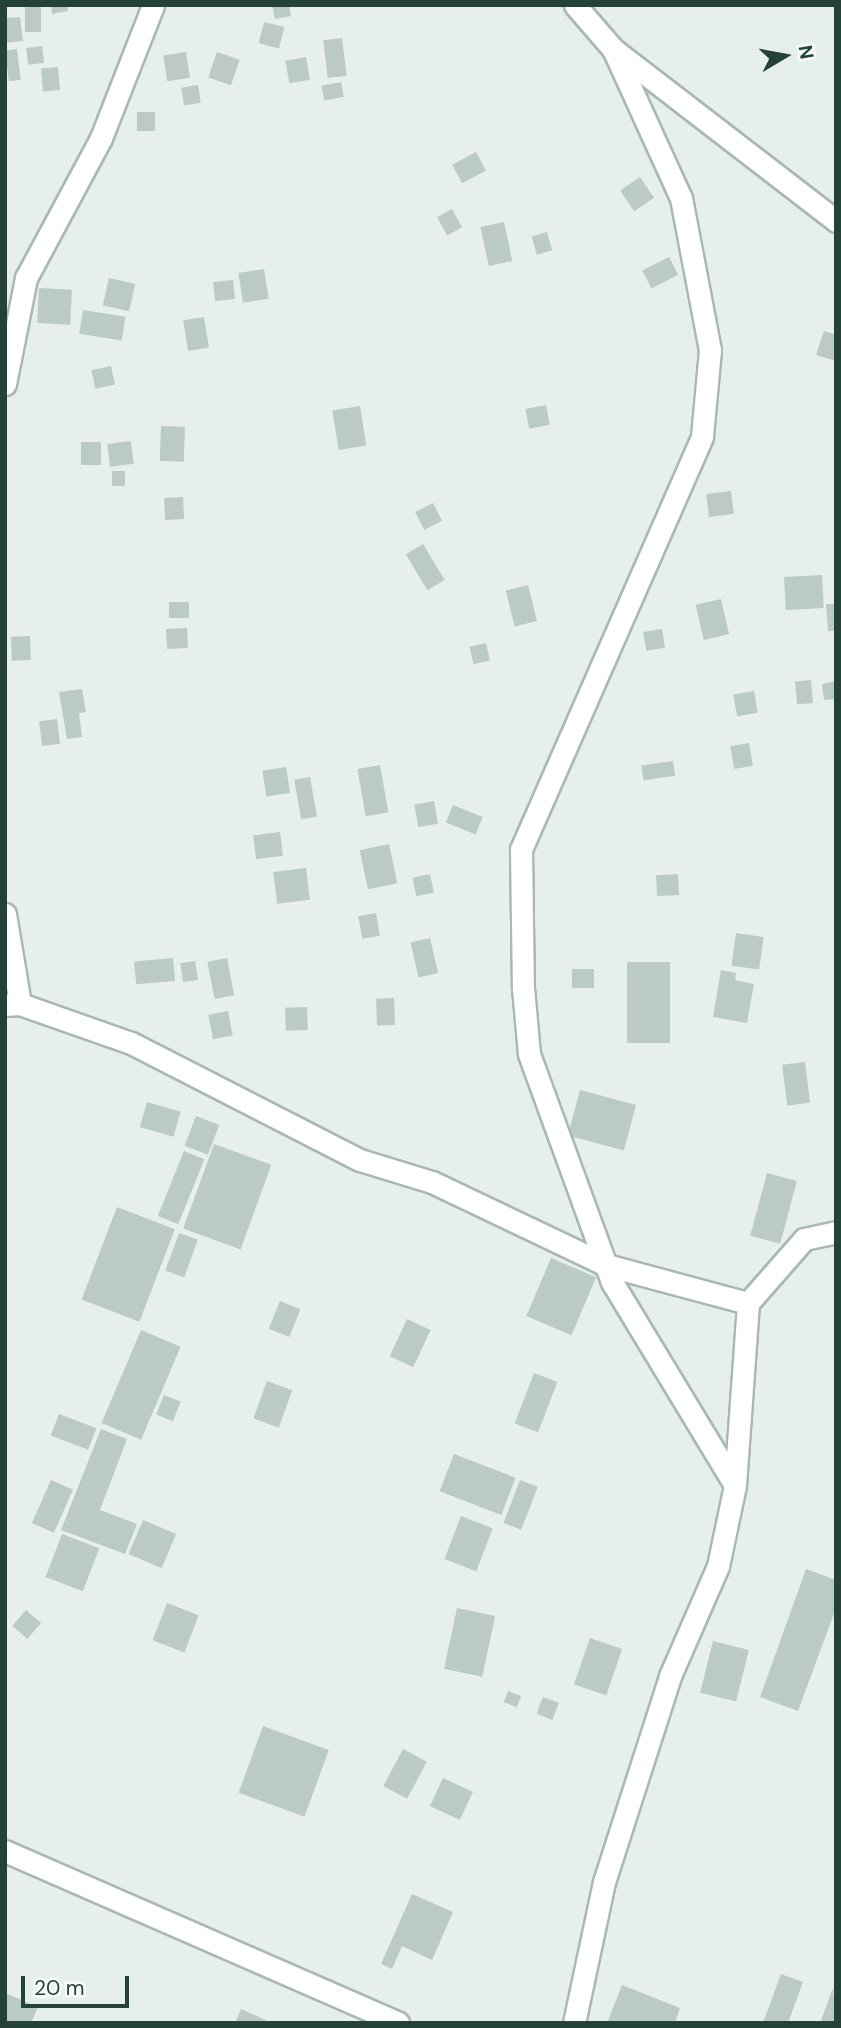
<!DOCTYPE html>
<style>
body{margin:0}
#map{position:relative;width:841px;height:2028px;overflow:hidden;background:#e6efeb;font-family:"DM Sans",sans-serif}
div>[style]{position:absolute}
.building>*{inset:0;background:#bbcac4;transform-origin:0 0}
.roads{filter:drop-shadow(2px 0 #a8b8b2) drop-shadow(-2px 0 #a8b8b2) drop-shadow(0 2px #a8b8b2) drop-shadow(0 -2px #a8b8b2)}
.minor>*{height:21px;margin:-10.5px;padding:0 10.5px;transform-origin:10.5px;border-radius:10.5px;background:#fff}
span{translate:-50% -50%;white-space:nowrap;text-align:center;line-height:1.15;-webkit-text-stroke:7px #f7fbf9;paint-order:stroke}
.frame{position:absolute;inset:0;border:7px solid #24423a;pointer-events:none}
.north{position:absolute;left:750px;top:21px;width:70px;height:70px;-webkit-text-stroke:5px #f7fbf9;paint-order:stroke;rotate:80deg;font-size:19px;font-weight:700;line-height:28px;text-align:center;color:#24423a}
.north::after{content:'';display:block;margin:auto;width:24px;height:32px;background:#24423a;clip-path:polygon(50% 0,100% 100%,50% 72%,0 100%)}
.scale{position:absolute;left:21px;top:1976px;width:108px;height:32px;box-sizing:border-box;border:4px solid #24423a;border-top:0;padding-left:9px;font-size:21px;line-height:24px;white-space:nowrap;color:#24423a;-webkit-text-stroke:5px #f7fbf9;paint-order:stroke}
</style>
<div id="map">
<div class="building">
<div style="left:25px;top:5px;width:16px;height:27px"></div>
<div style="clip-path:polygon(51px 5px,67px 5px,68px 11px,52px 14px)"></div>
<div style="clip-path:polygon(272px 5px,289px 5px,291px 16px,275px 19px)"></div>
<div style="clip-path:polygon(20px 17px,23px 41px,5px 43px,5px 18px)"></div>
<div style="left:264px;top:22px;width:21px;height:22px;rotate:14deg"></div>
<div style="left:342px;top:38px;width:38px;height:19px;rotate:83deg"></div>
<div style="left:42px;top:46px;width:17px;height:16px;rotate:83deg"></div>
<div style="left:17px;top:49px;width:31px;height:12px;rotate:83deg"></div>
<div style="left:186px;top:52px;width:26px;height:23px;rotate:81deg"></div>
<div style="left:217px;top:52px;width:24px;height:27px;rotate:19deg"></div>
<div style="left:306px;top:57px;width:23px;height:21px;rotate:80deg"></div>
<div style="left:58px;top:67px;width:23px;height:17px;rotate:85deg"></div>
<div style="left:341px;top:82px;width:15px;height:20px;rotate:79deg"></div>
<div style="left:198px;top:85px;width:18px;height:17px;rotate:81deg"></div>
<div style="left:155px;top:112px;width:19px;height:18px;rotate:90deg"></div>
<div style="left:476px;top:152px;width:21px;height:27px;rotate:62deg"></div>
<div style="left:640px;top:177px;width:25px;height:24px;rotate:56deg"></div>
<div style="left:452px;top:209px;width:21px;height:17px;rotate:61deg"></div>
<div style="left:504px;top:222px;width:40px;height:24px;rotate:78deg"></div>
<div style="left:547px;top:232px;width:19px;height:16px;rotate:74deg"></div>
<div style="left:669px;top:257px;width:20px;height:30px;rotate:63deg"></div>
<div style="left:264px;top:269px;width:30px;height:26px;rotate:81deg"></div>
<div style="left:109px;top:278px;width:27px;height:28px;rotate:13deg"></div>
<div style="left:233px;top:280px;width:19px;height:20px;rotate:84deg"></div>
<div style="left:39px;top:288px;width:33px;height:35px;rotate:3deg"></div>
<div style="left:83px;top:310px;width:43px;height:24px;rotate:9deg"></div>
<div style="left:204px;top:317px;width:31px;height:21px;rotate:81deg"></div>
<div style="clip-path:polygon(824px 331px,836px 335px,836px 361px,816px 355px)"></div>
<div style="left:111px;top:366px;width:19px;height:20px;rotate:78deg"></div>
<div style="left:546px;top:405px;width:20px;height:21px;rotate:79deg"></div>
<div style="left:360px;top:406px;width:40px;height:28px;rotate:81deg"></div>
<div style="left:161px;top:426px;width:24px;height:35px;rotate:2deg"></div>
<div style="left:131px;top:441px;width:23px;height:24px;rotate:83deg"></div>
<div style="left:81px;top:442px;width:20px;height:23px"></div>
<div style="left:112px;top:471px;width:13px;height:15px"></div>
<div style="left:731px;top:491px;width:23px;height:25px;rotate:83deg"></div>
<div style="left:183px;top:497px;width:22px;height:19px;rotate:87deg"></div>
<div style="left:433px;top:503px;width:20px;height:20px;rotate:63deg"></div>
<div style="left:423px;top:544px;width:42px;height:20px;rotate:59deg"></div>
<div style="left:822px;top:575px;width:33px;height:38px;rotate:87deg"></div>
<div style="left:528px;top:585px;width:37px;height:23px;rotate:76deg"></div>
<div style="left:721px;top:599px;width:36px;height:26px;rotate:77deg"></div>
<div style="left:169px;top:602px;width:20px;height:16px"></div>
<div style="clip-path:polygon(826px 604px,836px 604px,836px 631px,828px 631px)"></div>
<div style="left:187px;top:628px;width:20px;height:21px;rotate:87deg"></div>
<div style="left:662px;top:629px;width:19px;height:19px;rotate:81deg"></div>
<div style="left:30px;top:636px;width:24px;height:19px;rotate:88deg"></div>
<div style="left:486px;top:643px;width:18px;height:17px;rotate:77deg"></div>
<div style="left:811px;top:680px;width:23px;height:16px;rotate:85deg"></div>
<div style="clip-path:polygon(836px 681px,836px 699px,824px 700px,822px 684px)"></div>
<div style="clip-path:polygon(82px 689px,86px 712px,79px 713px,82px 737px,67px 739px,59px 692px)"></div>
<div style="left:754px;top:691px;width:22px;height:21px;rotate:80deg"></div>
<div style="left:57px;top:719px;width:25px;height:18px;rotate:83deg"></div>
<div style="left:749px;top:743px;width:23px;height:19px;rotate:80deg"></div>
<div style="left:673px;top:761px;width:15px;height:32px;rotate:82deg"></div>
<div style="left:380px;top:765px;width:48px;height:23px;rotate:80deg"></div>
<div style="left:286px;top:767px;width:26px;height:24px;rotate:81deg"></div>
<div style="left:310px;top:777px;width:40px;height:16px;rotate:80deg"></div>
<div style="left:434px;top:801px;width:23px;height:20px;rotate:80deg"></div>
<div style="left:453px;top:805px;width:32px;height:19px;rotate:22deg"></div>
<div style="left:280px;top:832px;width:24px;height:27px;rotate:83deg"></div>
<div style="left:389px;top:844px;width:40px;height:30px;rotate:78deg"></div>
<div style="left:306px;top:868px;width:32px;height:33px;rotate:83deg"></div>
<div style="left:430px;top:874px;width:19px;height:18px;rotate:78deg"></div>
<div style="left:678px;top:874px;width:21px;height:22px;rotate:87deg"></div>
<div style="left:376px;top:913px;width:23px;height:18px;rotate:80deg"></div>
<div style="left:736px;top:933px;width:28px;height:33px;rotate:8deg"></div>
<div style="left:430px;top:938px;width:36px;height:20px;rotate:77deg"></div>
<div style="left:173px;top:958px;width:23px;height:39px;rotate:85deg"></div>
<div style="left:227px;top:958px;width:38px;height:20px;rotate:79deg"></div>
<div style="left:195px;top:961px;width:19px;height:15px;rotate:81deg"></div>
<div style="left:627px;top:962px;width:43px;height:81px"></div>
<div style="left:572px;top:969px;width:22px;height:19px"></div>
<div style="clip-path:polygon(721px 970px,736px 973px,735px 980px,754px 984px,747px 1023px,713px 1017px)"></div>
<div style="left:394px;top:998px;width:27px;height:18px;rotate:88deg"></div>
<div style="left:307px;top:1007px;width:23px;height:22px;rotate:88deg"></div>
<div style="left:228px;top:1011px;width:25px;height:20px;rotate:79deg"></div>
<div style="left:805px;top:1062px;width:41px;height:23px;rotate:83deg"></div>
<div style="left:580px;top:1090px;width:58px;height:47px;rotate:15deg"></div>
<div style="left:147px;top:1102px;width:35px;height:26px;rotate:16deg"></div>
<div style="left:196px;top:1116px;width:25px;height:32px;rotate:21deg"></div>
<div style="left:214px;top:1144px;width:61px;height:90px;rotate:20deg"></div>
<div style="left:184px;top:1151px;width:22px;height:70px;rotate:22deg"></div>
<div style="left:767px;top:1173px;width:31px;height:65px;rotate:15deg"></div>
<div style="left:117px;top:1207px;width:62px;height:99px;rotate:21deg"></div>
<div style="left:179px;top:1233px;width:20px;height:40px;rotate:20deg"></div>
<div style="left:551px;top:1258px;width:49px;height:63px;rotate:23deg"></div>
<div style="left:280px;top:1301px;width:22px;height:30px;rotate:22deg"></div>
<div style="left:407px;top:1319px;width:26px;height:41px;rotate:25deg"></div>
<div style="left:141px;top:1330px;width:43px;height:101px;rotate:23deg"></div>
<div style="left:534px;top:1373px;width:25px;height:54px;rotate:21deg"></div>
<div style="left:267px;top:1381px;width:27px;height:40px;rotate:20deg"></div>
<div style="left:164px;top:1395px;width:18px;height:21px;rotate:22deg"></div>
<div style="left:59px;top:1414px;width:40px;height:23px;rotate:21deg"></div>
<div style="clip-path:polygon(101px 1429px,127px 1439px,100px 1510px,137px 1524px,125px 1554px,61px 1530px)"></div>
<div style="left:454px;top:1454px;width:66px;height:40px;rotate:21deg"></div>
<div style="left:51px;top:1480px;width:24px;height:47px;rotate:24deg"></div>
<div style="left:520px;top:1480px;width:19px;height:46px;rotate:21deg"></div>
<div style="left:461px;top:1516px;width:34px;height:46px;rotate:21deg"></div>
<div style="left:143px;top:1520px;width:36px;height:37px;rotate:23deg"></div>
<div style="left:62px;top:1534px;width:40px;height:46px;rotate:21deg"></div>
<div style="clip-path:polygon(806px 1569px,836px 1580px,836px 1608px,798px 1711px,760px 1697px)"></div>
<div style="left:167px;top:1603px;width:34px;height:40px;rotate:21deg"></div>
<div style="left:457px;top:1608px;width:39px;height:62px;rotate:12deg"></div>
<div style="left:26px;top:1610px;width:20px;height:21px;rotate:41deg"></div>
<div style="left:590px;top:1638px;width:34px;height:49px;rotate:19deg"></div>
<div style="left:713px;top:1641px;width:37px;height:53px;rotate:14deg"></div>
<div style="left:508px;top:1691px;width:14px;height:12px;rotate:21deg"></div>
<div style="left:543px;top:1697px;width:17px;height:18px;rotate:21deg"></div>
<div style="left:263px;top:1726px;width:70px;height:71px;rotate:20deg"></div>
<div style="left:403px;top:1749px;width:27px;height:42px;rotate:28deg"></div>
<div style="left:443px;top:1778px;width:33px;height:31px;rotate:25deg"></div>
<div style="clip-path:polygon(412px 1894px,453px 1912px,432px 1960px,402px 1946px,392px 1969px,381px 1964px)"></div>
<div style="clip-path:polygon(781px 1974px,803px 1982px,788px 2023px,763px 2023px)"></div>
<div style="clip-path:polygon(622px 1985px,680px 2008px,675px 2023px,607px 2023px)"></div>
<div style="clip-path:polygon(833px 1988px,836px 2023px,820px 2023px)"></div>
<div style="clip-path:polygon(5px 1993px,38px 2007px,31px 2023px,5px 2023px)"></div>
<div style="clip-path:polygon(241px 2009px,272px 2023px,235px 2023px)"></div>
</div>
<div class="roads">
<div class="minor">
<div style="left:575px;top:5px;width:58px;rotate:49.2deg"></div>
<div style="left:613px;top:49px;width:282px;rotate:37.6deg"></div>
<div style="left:613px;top:49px;width:164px;rotate:65.5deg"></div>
<div style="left:681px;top:198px;width:155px;rotate:79.2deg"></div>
<div style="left:710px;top:350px;width:87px;rotate:95.3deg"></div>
<div style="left:702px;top:437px;width:450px;rotate:113.7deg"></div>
<div style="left:521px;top:849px;width:139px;rotate:89.2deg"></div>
<div style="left:523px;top:988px;width:66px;rotate:84.8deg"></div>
<div style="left:529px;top:1054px;width:243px;rotate:70deg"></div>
<div style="left:612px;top:1282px;width:237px;rotate:58.8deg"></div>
<div style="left:5px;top:384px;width:108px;rotate:-78.8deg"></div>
<div style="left:26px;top:278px;width:159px;rotate:-61.8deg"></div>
<div style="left:101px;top:138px;width:143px;rotate:-68.6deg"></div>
<div style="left:5px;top:914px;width:91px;rotate:80.5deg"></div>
<div style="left:5px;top:1005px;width:15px;rotate:-4deg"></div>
<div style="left:20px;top:1004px;width:118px;rotate:19.4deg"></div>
<div style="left:131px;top:1043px;width:257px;rotate:27.1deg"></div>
<div style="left:360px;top:1160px;width:75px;rotate:17deg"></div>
<div style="left:432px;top:1182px;width:193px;rotate:25.5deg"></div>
<div style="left:606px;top:1265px;width:147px;rotate:15deg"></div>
<div style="left:748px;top:1303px;width:85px;rotate:-48.8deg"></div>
<div style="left:804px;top:1239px;width:33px;rotate:-12deg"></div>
<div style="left:5px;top:1851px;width:429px;rotate:23.6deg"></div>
<div style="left:574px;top:2023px;width:144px;rotate:-78deg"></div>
<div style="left:604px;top:1882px;width:216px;rotate:-72.2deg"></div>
<div style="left:670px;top:1676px;width:120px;rotate:-66.4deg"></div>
<div style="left:718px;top:1566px;width:83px;rotate:-78.1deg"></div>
<div style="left:735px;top:1485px;width:182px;rotate:-85.9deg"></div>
</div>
</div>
<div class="frame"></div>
<div class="north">N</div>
<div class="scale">20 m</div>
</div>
